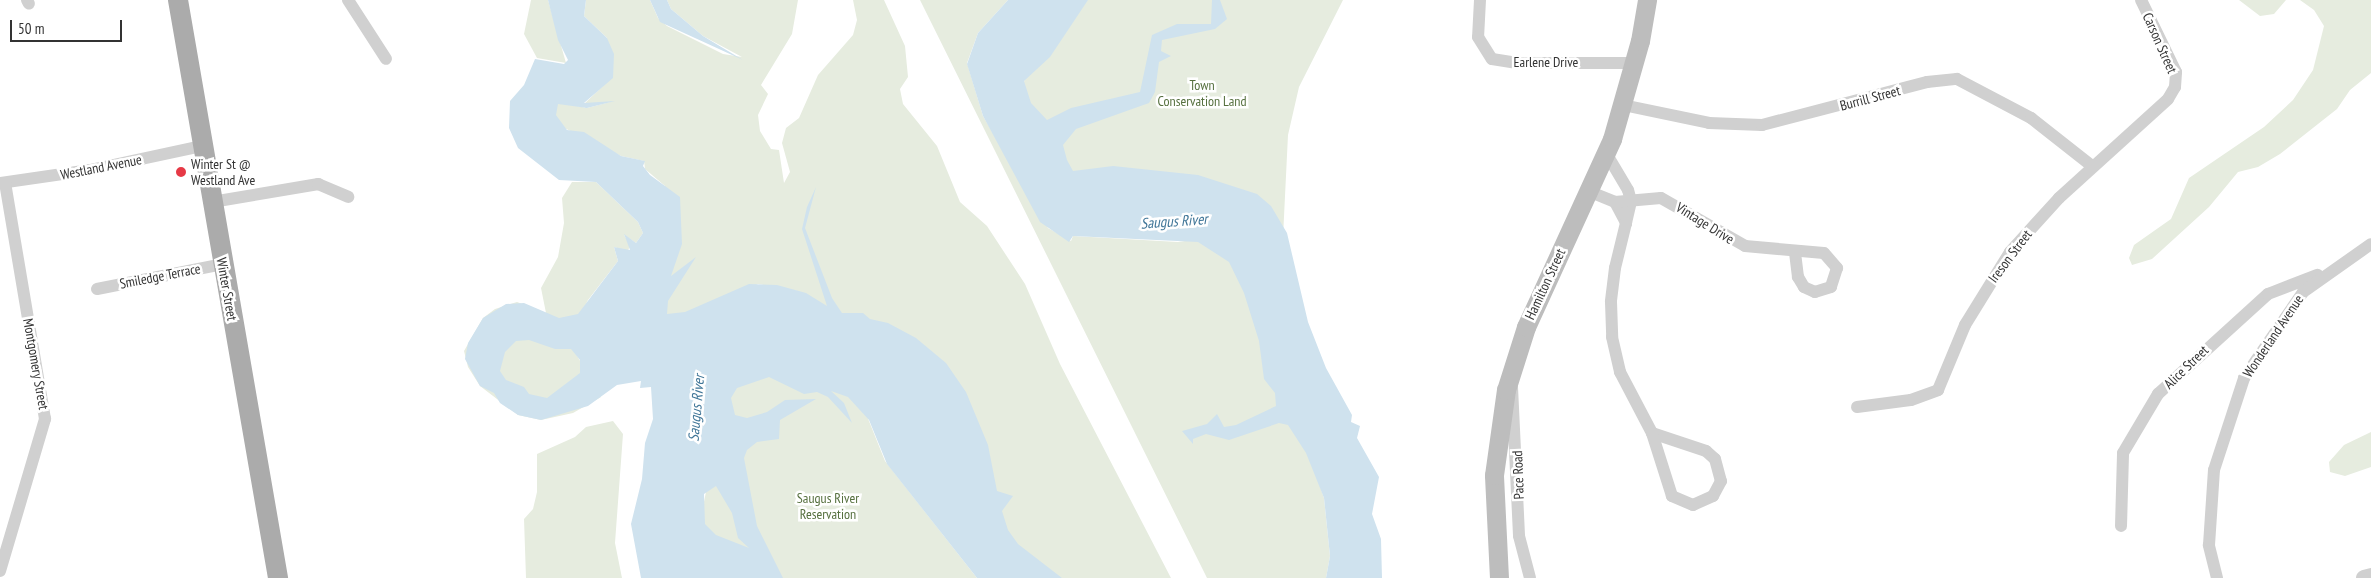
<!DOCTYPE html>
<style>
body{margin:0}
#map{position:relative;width:2371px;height:578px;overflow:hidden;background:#fff;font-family:"PT Sans Narrow",sans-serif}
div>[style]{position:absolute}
.green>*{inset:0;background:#e6ecdf}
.water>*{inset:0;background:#cfe2ee}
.minor>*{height:12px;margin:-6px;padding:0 6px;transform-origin:6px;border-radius:6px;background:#d0d0d0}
.tertiary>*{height:16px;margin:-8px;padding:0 8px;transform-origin:8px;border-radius:8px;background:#d0d0d0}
.secondary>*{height:19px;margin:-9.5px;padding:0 9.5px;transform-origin:9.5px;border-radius:9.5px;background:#bdbdbd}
.primary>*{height:20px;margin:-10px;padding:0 10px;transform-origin:10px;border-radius:10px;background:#ababab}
.dots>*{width:14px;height:14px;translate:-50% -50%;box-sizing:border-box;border:2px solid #fff;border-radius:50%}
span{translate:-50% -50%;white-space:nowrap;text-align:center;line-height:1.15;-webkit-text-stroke:5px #fff;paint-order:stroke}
.street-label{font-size:14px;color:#333}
.park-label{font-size:14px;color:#56703f}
.poi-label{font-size:14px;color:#333}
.left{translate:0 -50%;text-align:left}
.water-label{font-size:15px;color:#3f7597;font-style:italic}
.scale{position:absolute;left:10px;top:20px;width:112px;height:22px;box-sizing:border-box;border:2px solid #333;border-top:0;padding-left:6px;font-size:15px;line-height:18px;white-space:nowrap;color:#333;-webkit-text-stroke:4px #fff;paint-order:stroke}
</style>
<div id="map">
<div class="green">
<div style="clip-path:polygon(531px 0,548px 0,566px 63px,537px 58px,524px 34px)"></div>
<div style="clip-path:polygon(586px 0,650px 0,658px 18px,667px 26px,723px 54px,742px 57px,703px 36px,671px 9px,667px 0,798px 0,792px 34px,761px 85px,768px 94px,758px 115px,760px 131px,771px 149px,779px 150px,784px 183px,790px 172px,782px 143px,786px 128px,799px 118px,818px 75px,853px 35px,857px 20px,853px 0,884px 0,905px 46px,908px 77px,900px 89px,903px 104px,937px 146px,960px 202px,987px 226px,1025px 284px,1060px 364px,1171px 578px,1048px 578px,1029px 562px,831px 310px,797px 291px,758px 284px,715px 306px,663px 320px,665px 186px,645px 169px,644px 161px,621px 156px,538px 115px,541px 106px,563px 103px,587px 108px,610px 102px,584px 104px,604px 85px,607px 38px,584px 16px)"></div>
<div style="clip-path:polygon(920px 0,1008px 0,978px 33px,967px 63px,983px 116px,1048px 228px,1071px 241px,1073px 236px,1178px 242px,1199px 239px,1238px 247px,1324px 498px,1330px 556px,1326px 578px,1207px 578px)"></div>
<div style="clip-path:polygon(1085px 0,1343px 0,1299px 87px,1288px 135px,1283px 237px,1098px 201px,1019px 110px,1026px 71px)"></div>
<div style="clip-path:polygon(2239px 0,2286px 0,2274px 14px,2260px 16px)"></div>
<div style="clip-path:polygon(2300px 0,2371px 0,2371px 73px,2350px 90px,2337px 109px,2280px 154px,2258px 167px,2238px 172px,2209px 207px,2152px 259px,2132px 265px,2129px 258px,2134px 245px,2171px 219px,2189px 178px,2264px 127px,2293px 100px,2313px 70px,2324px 26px,2314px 10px)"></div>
<div style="clip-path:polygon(572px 182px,596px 182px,638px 222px,643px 233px,636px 243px,624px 235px,630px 245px,628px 251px,614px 247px,618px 261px,588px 300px,568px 340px,601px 397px,573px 413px,541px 420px,518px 415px,480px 386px,468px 367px,464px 351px,483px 318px,495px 309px,517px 302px,546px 313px,541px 288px,558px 257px,564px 223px,562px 198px)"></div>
<div style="clip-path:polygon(731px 366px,857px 391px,885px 461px,977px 578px,709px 578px,699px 527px)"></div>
<div style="clip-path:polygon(613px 421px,623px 434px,615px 543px,622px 578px,526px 578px,524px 519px,533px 509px,537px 492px,537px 454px,575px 437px,586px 427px)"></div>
<div style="clip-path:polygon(2371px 432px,2371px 467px,2345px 476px,2330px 472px,2329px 462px,2344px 445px)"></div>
</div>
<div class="water">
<div style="clip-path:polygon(evenodd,548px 0,586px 0,584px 16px,607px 38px,614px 54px,613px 78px,584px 103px,615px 101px,587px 108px,558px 104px,556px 115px,567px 130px,584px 132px,621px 156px,645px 161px,643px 166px,650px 175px,680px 197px,682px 244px,671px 276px,696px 257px,668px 301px,667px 314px,685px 312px,749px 284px,777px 285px,806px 293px,827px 306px,802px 229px,807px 207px,816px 187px,805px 228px,832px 298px,842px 313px,863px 313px,870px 319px,888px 323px,916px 338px,946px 363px,966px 392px,988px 445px,997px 491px,1013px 496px,1002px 511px,1008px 530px,1018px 544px,1062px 578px,977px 578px,887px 464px,869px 420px,848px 397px,831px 391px,844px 403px,852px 423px,828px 397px,817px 392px,804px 394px,769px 377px,737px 388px,731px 398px,735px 415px,747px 418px,767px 412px,785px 400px,816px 399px,780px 420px,779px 439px,757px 442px,747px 450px,744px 458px,757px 526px,783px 578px,641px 578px,631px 524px,642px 479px,645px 443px,653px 419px,651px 387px,640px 388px,641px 381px,617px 385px,588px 406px,541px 420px,518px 415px,500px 403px,494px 393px,480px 386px,465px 359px,468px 343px,483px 318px,506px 304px,524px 303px,559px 318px,578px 314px,618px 261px,614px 247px,630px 250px,624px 234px,636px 243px,643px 233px,638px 222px,596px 182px,559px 180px,518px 148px,509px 128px,510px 101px,524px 85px,535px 59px,564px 64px,568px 60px,558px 40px,548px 0,529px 340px,555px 349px,571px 349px,580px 360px,580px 373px,547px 398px,529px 394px,524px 387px,506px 380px,500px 371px,505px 352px,516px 341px,529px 340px,548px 0,716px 486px,732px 513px,738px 538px,749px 548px,716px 535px,705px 524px,704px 494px,716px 486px)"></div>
<div style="clip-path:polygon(650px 0,667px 0,671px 9px,703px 36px,743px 60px,660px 22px)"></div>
<div style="clip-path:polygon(1008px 0,1088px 0,1050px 57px,1024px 81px,1031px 103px,1047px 120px,1071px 108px,1140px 92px,1152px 35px,1177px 24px,1211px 24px,1212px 0,1220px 0,1227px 19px,1215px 29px,1162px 40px,1161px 51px,1171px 56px,1159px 62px,1155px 92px,1149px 103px,1076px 129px,1063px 145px,1067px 160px,1073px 171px,1113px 166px,1198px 175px,1257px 194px,1271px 206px,1287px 233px,1308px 322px,1326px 368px,1352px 415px,1351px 422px,1360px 426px,1357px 438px,1379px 477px,1372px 514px,1381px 539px,1382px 578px,1326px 578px,1330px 556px,1324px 498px,1306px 453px,1288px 425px,1279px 423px,1229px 440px,1206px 434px,1193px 439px,1193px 444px,1182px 431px,1207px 424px,1217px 414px,1224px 427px,1236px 425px,1276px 406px,1275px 393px,1264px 379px,1259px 341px,1244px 293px,1229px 262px,1198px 242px,1073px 236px,1069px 242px,1040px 222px,983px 116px,967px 64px,978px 33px)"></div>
</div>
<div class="minor">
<div style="left:27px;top:0;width:4px;rotate:63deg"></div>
<div style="left:348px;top:0;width:70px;rotate:57.2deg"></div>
<div style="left:1480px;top:0;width:37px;rotate:93deg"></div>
<div style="left:1478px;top:37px;width:26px;rotate:58deg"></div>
<div style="left:1492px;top:59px;width:24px;rotate:9deg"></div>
<div style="left:1516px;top:63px;width:119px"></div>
<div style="left:1623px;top:105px;width:88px;rotate:11.8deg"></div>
<div style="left:1709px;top:123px;width:53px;rotate:2.2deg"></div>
<div style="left:1762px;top:125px;width:171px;rotate:-14.6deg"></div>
<div style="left:1927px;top:82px;width:30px;rotate:-6deg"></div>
<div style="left:1957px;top:79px;width:84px;rotate:27.8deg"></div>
<div style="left:2031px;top:118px;width:78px;rotate:38.2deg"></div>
<div style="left:0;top:183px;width:91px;rotate:-8.2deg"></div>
<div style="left:90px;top:170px;width:115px;rotate:-12.1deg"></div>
<div style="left:1588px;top:191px;width:29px;rotate:22deg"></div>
<div style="left:1615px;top:202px;width:24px;rotate:62deg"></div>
<div style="left:1626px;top:223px;width:23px;rotate:-77deg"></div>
<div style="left:1631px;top:201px;width:11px;rotate:-105deg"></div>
<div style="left:1628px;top:190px;width:43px;rotate:-120.7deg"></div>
<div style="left:212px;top:202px;width:108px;rotate:-9.6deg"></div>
<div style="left:318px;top:184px;width:33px;rotate:23deg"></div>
<div style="left:1615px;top:202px;width:46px;rotate:-5deg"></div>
<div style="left:1661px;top:198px;width:97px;rotate:29.7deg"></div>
<div style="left:1745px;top:246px;width:79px;rotate:5.1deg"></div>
<div style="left:1824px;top:253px;width:20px;rotate:49deg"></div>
<div style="left:1837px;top:268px;width:20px;rotate:108deg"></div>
<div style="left:1831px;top:287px;width:17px;rotate:163deg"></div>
<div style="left:1815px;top:292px;width:12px;rotate:-156deg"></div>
<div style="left:1804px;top:287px;width:12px;rotate:-121deg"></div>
<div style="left:1798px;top:277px;width:25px;rotate:-97deg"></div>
<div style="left:1626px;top:223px;width:46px;rotate:103.7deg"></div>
<div style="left:1615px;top:268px;width:34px;rotate:97deg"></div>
<div style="left:1611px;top:302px;width:35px;rotate:88deg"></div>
<div style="left:1612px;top:337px;width:36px;rotate:77deg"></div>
<div style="left:1620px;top:372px;width:69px;rotate:62.3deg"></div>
<div style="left:1652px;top:433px;width:57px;rotate:18.4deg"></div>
<div style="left:1706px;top:451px;width:12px;rotate:42deg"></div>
<div style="left:1715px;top:459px;width:23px;rotate:75deg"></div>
<div style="left:1721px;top:481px;width:17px;rotate:118deg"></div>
<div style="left:1713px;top:496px;width:22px;rotate:156deg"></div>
<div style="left:1693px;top:505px;width:23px;rotate:-157deg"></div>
<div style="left:1672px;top:496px;width:66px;rotate:-107.6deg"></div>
<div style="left:97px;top:289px;width:128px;rotate:-11.2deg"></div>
<div style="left:1512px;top:387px;width:149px;rotate:87.3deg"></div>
<div style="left:1519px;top:536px;width:43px;rotate:75.3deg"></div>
<div style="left:1857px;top:407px;width:54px;rotate:-7.4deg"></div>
<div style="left:1911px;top:400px;width:29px;rotate:-20deg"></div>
<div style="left:1938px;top:390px;width:70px;rotate:-67.4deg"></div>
<div style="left:1965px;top:325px;width:86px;rotate:-58.3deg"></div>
<div style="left:2010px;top:252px;width:73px;rotate:-47.8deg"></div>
<div style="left:2059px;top:198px;width:147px;rotate:-42.2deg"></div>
<div style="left:2168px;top:99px;width:14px;rotate:-60deg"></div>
<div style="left:2175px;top:87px;width:15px;rotate:-86deg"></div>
<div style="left:2176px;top:72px;width:80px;rotate:-115.9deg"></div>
<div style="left:2121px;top:526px;width:73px;rotate:-88.4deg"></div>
<div style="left:2123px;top:453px;width:69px;rotate:-59.3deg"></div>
<div style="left:2158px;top:394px;width:149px;rotate:-42.3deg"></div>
<div style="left:2268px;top:294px;width:53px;rotate:-21.2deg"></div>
<div style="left:0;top:571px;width:159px;rotate:-73.5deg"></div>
<div style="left:45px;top:419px;width:239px;rotate:-99.6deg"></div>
<div style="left:2217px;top:578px;width:34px;rotate:-104deg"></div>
<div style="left:2209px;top:545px;width:75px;rotate:-86.2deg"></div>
<div style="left:2214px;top:470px;width:97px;rotate:-71.9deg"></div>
<div style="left:2244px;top:378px;width:104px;rotate:-55.5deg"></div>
<div style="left:2303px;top:292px;width:83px;rotate:-35.2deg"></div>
</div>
<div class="tertiary">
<div style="left:2364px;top:578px;width:7px;rotate:-16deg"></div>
</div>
<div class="secondary">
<div style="left:1499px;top:578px;width:103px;rotate:-92.8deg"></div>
<div style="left:1494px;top:475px;width:86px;rotate:-82deg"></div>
<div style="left:1506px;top:390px;width:66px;rotate:-72.4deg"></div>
<div style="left:1526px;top:327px;width:207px;rotate:-65.4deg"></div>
<div style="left:1612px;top:139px;width:102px;rotate:-74.1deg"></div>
<div style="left:1640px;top:41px;width:42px;rotate:-80.3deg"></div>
</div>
<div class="primary">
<div style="left:178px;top:0;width:587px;rotate:80.18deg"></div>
</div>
<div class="dots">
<div style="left:181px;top:172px;background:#e63946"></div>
</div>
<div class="street-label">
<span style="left:2160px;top:43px;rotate:66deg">Carson Street</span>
<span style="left:1546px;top:62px">Earlene Drive</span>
<span style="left:1870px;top:98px;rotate:-15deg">Burrill Street</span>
<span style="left:101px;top:167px;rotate:-11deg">Westland Avenue</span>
<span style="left:1705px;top:223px;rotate:32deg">Vintage Drive</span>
<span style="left:2010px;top:256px;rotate:-53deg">Ireson Street</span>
<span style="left:160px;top:276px;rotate:-11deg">Smiledge Terrace</span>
<span style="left:1545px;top:284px;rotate:-65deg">Hamilton Street</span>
<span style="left:227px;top:289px;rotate:80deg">Winter Street</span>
<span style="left:2273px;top:336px;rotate:-56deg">Wonderland Avenue</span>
<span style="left:36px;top:364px;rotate:80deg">Montgomery Street</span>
<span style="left:2186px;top:367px;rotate:-44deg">Alice Street</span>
<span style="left:1518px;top:475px;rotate:-92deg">Pace Road</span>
</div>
<div class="park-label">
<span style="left:1202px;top:93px">Town<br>Conservation Land</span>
<span style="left:828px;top:506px">Saugus River<br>Reservation</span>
</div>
<div class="poi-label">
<span class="left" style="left:191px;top:172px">Winter St @<br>Westland Ave</span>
</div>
<div class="water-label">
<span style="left:1174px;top:221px;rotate:-4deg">Saugus River</span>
<span style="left:696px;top:408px;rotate:-85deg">Saugus River</span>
</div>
<div class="scale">50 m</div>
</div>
